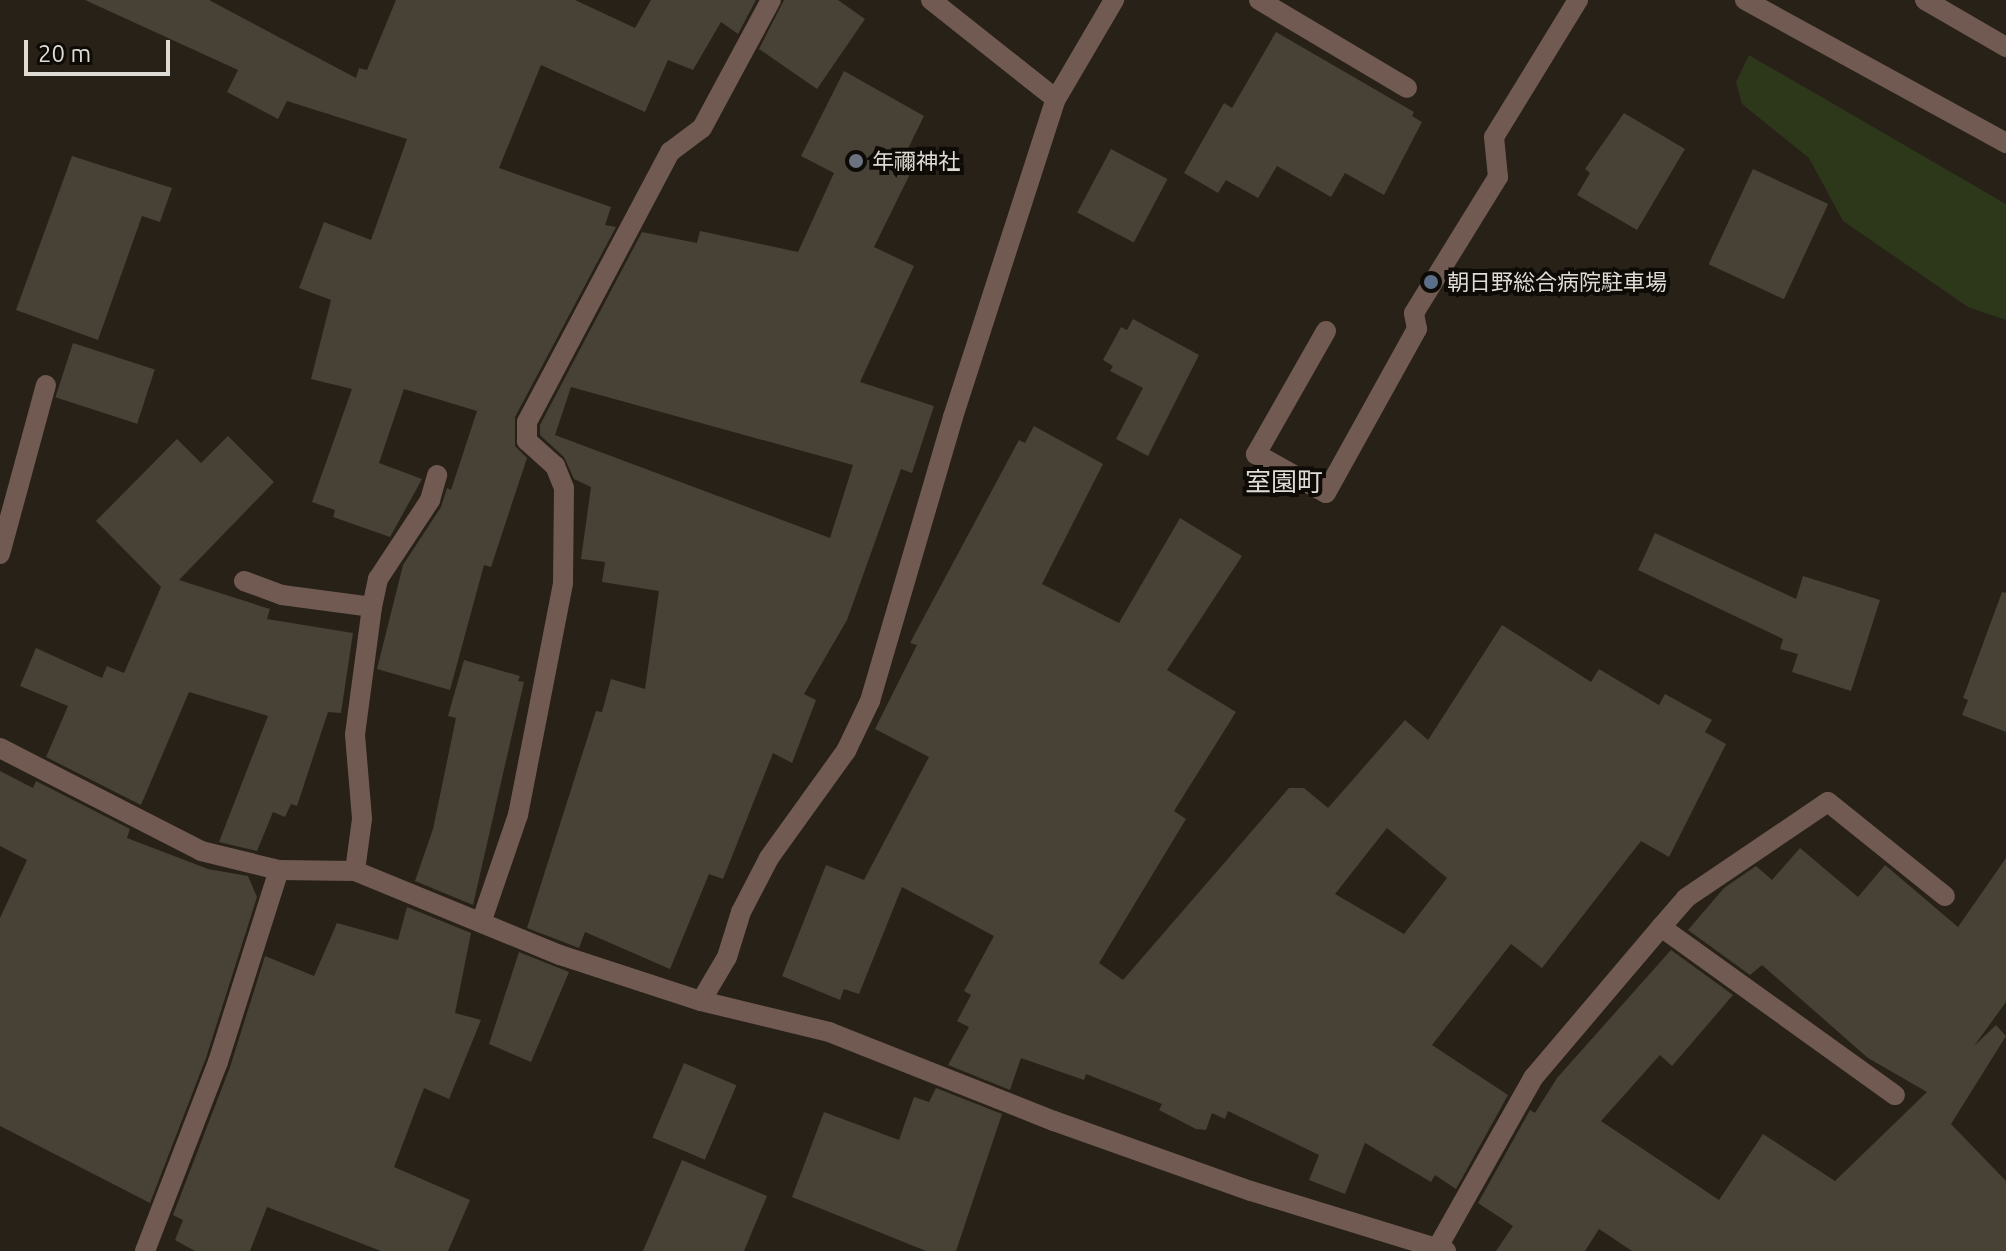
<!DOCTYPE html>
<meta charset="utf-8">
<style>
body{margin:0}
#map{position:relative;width:2006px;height:1251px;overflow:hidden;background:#272117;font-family:Ubuntu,"Noto Sans JP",sans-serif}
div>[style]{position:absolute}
.green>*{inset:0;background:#2d381b}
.building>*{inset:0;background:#474136;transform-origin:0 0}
.minor>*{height:20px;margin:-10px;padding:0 10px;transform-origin:10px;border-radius:10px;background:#715a51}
.dots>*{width:22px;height:22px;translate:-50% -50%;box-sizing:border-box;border:4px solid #0e0b07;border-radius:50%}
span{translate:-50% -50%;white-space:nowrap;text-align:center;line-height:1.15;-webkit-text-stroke:8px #0e0b07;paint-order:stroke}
.poi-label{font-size:22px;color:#dfdcd5}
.left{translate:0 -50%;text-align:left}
.quarter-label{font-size:26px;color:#dfdcd5}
.scale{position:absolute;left:24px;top:40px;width:146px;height:36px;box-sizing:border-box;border:4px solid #dfdcd5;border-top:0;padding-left:10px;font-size:24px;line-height:28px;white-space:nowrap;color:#dfdcd5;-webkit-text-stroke:6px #0e0b07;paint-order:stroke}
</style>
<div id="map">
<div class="green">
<div style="clip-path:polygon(1749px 55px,2006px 204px,2006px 320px,1968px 307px,1843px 221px,1809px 158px,1742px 104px,1736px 82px)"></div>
</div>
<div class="building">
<div style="clip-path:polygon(85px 0,209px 0,356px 78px,359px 68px,367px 70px,396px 0,575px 0,635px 28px,651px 0,756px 0,738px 34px,721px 22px,693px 70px,668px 60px,645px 112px,541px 65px,499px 168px,611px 207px,605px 225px,616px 227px,515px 417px,515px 446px,527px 458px,491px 567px,484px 565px,450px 690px,377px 669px,403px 565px,441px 507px,447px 488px,451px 490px,477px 411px,404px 389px,379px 463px,422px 479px,390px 537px,333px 517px,335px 510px,312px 502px,352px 389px,311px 379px,331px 300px,299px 288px,324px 222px,371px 240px,407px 139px,287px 101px,278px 119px,227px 92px,238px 70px)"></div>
<div style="clip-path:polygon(784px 0,838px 0,865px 19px,817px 89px,759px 49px)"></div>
<div style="clip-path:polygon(1276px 32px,1414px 112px,1412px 116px,1422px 122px,1384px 195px,1345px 173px,1331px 197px,1277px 166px,1258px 198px,1226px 180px,1218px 193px,1184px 173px,1224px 103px,1232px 108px)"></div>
<div style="clip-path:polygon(evenodd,844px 71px,924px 116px,899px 167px,911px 172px,874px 247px,914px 266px,860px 382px,934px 406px,912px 473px,901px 469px,847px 620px,804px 694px,816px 700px,792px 763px,773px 753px,723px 879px,709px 874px,670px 969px,585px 932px,579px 948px,527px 928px,596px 711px,602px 712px,611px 679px,645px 689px,659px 591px,602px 582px,605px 562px,581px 559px,591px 487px,574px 479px,564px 457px,540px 435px,540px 425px,642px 232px,697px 243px,700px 231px,798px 252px,834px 173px,801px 156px,844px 71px,571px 387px,853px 465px,830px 538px,555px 435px,571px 387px)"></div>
<div style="clip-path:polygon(1624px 113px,1685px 149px,1637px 230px,1577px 195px,1590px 173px,1585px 169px)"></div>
<div style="left:1111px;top:149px;width:64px;height:72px;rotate:28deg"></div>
<div style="clip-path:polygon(72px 156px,172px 188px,160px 222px,142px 216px,98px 340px,16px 310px)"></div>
<div style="left:1753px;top:169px;width:83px;height:105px;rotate:25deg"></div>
<div style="clip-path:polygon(1133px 319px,1199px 355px,1148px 456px,1116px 439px,1143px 388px,1110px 371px,1113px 366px,1103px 360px,1121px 327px,1127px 330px)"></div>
<div style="left:73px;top:343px;width:86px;height:57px;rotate:18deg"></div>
<div style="clip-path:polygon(evenodd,1034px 426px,1103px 464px,1042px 584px,1119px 623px,1180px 518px,1242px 556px,1167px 670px,1236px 712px,1174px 811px,1186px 819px,1099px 963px,1123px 980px,1289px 788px,1304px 788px,1328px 808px,1405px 720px,1428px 740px,1502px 625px,1591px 682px,1599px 669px,1659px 705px,1665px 694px,1712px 720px,1705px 732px,1726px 744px,1669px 857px,1641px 841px,1542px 968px,1511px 944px,1432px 1045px,1508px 1095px,1456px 1189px,1435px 1175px,1431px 1182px,1365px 1143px,1345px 1194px,1309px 1180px,1319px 1155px,1228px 1111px,1225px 1119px,1212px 1113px,1206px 1130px,1196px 1129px,1159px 1110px,1162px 1104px,1086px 1074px,1084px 1080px,1021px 1058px,1010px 1090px,948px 1065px,969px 1027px,957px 1021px,971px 995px,964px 991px,994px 936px,902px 887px,859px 994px,844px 989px,840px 1000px,782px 976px,826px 865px,864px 880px,929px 757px,875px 729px,917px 645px,910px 643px,1019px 440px,1025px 443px,1034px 426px,1387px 828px,1447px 878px,1404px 934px,1335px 894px,1387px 828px)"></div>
<div style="clip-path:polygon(228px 436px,274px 482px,179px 580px,270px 609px,267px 619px,353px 633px,341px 713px,328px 712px,297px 806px,291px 804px,285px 817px,273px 812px,257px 851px,219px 842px,268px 716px,189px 692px,141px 805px,46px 757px,68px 706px,20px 686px,36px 648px,102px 678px,107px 666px,124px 673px,161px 587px,96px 521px,177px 439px,201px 463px)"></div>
<div style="clip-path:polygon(1655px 533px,1796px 599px,1803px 576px,1880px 600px,1851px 691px,1792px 672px,1798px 654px,1780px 649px,1783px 639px,1638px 570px)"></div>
<div style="clip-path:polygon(2002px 592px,2006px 593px,2006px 732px,1962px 715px,1968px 700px,1963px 698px)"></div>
<div style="clip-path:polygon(464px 660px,520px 676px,518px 681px,524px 682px,473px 905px,415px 881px,433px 829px,456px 718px,448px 716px)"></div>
<div style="clip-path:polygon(0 771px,33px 788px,36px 781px,130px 829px,127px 838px,208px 869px,248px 876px,257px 897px,206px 1058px,150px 1203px,0 1126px,0 918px,27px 860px,0 846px)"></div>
<div style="clip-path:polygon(1800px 848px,1858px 897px,1885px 865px,1958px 927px,2006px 858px,2006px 1002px,1974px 1046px,1996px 1025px,2006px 1036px,1951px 1124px,2006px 1181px,2006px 1251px,1632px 1251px,1599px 1229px,1585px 1251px,1496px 1251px,1513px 1226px,1478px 1203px,1530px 1110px,1535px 1113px,1557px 1078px,1671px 950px,1733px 995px,1672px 1066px,1660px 1055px,1601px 1121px,1719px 1200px,1763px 1134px,1835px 1181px,1927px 1092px,1868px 1058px,1762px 965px,1750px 975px,1688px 930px,1724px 888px,1756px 866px,1772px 880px)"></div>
<div style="clip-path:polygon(407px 907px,471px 933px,455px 1013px,481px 1020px,449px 1099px,424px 1088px,394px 1167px,470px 1200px,448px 1251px,381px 1251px,267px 1207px,250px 1251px,195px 1251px,175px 1240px,183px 1220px,173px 1215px,230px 1067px,265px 956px,314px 976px,337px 923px,398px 940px)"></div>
<div style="clip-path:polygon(519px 952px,569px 972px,531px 1062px,489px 1044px)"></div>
<div style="left:684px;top:1063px;width:57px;height:81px;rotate:23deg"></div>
<div style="clip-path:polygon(936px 1088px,1002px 1114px,956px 1251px,926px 1251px,792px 1197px,824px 1112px,899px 1140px,914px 1097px,929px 1102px)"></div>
<div style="clip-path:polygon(682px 1160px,767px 1196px,744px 1251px,643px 1251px)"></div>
</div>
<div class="minor">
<div style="left:931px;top:0;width:159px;rotate:38.4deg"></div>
<div style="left:1259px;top:0;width:172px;rotate:30.7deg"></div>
<div style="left:1745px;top:0;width:298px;rotate:28.7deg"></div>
<div style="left:1925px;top:0;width:94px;rotate:30.1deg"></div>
<div style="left:1326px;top:331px;width:142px;rotate:119.6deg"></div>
<div style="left:1256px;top:454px;width:80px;rotate:29.1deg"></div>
<div style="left:1326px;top:493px;width:188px;rotate:-61deg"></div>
<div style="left:1417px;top:329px;width:16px;rotate:-101deg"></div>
<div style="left:1414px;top:313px;width:160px;rotate:-58.3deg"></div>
<div style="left:1498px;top:177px;width:40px;rotate:-95.7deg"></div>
<div style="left:1494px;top:137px;width:161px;rotate:-58.5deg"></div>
<div style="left:0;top:554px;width:175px;rotate:-74.8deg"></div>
<div style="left:244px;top:581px;width:40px;rotate:20.2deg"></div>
<div style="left:282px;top:595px;width:91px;rotate:7.6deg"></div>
<div style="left:372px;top:607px;width:129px;rotate:97.6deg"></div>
<div style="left:355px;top:735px;width:84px;rotate:85.2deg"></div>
<div style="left:362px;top:819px;width:52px;rotate:97.7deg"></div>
<div style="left:372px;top:607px;width:29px;rotate:-78deg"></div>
<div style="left:378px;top:579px;width:95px;rotate:-56.6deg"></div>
<div style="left:430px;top:500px;width:26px;rotate:-74deg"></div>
<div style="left:0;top:748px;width:226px;rotate:27.1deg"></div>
<div style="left:201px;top:851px;width:80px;rotate:13.7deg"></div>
<div style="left:279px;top:870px;width:76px;rotate:0.8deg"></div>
<div style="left:355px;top:871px;width:222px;rotate:22.3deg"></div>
<div style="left:560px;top:955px;width:148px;rotate:18.1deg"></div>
<div style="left:701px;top:1001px;width:132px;rotate:13.6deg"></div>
<div style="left:829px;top:1032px;width:242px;rotate:21.6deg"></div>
<div style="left:1054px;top:1121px;width:209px;rotate:19.6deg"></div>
<div style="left:1251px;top:1191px;width:204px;rotate:17.1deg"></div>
<div style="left:482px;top:920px;width:111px;rotate:-71.1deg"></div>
<div style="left:518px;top:815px;width:236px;rotate:-79deg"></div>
<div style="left:563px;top:583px;width:95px;rotate:-89.4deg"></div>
<div style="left:564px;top:488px;width:24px;rotate:-112deg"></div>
<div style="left:555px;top:466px;width:38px;rotate:-138deg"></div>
<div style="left:527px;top:441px;width:19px;rotate:-90deg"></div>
<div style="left:527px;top:422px;width:306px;rotate:-62.1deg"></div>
<div style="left:670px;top:152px;width:40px;rotate:-37deg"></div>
<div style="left:702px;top:128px;width:145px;rotate:-61.7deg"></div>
<div style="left:1661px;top:927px;width:38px;rotate:-49deg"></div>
<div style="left:1686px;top:898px;width:171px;rotate:-34.1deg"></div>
<div style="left:1828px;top:802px;width:150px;rotate:38.8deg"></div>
<div style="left:701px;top:1001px;width:51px;rotate:-59.4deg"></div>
<div style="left:727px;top:957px;width:47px;rotate:-72.7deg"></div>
<div style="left:741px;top:912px;width:61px;rotate:-62.6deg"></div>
<div style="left:769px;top:858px;width:132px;rotate:-54.3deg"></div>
<div style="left:846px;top:751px;width:55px;rotate:-64.4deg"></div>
<div style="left:870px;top:701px;width:296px;rotate:-73.7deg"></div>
<div style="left:953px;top:417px;width:334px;rotate:-72.1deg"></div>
<div style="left:1056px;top:99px;width:115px;rotate:-59.6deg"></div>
<div style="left:1439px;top:1245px;width:192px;rotate:-60.6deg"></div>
<div style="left:1533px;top:1078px;width:198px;rotate:-49.7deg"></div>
<div style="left:1661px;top:927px;width:288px;rotate:35.7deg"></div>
<div style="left:145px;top:1251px;width:203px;rotate:-68.9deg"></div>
<div style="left:218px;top:1062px;width:201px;rotate:-72.4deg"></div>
</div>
<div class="dots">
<div style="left:856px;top:161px;background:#6b7280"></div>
<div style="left:1431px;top:282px;background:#5c6f8a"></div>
</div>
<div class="poi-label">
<span class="left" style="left:872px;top:161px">年禰神社</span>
<span class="left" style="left:1447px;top:282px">朝日野総合病院駐車場</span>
</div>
<div class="quarter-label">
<span style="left:1284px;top:482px">室園町</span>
</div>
<div class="scale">20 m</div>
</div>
